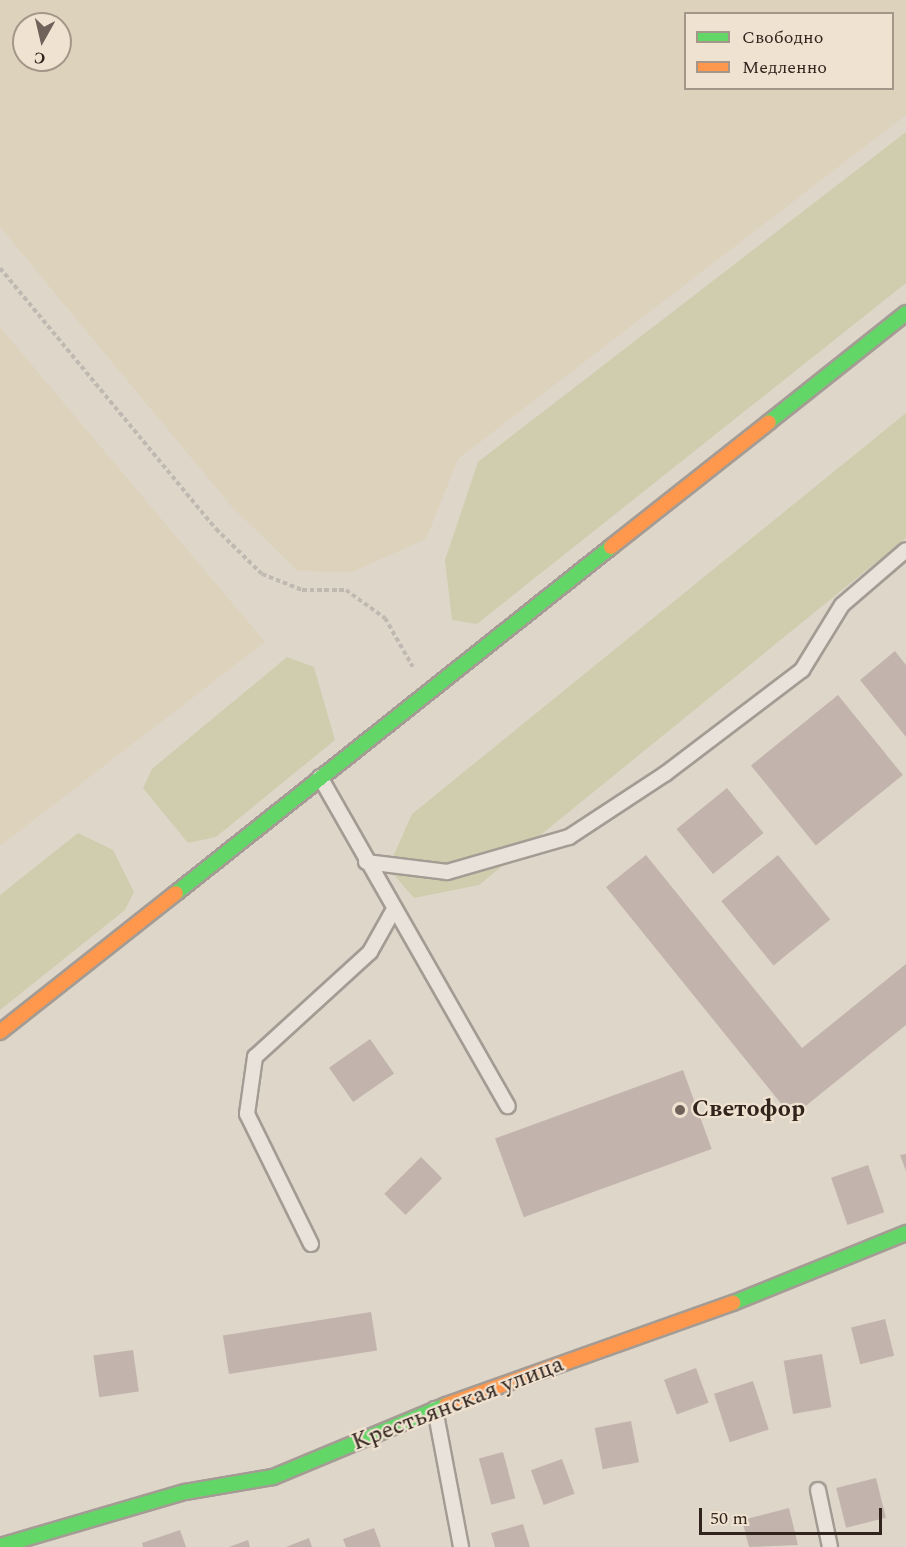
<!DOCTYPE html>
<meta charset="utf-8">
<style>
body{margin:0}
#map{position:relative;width:906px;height:1547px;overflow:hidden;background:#dfd6ca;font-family:Spectral,serif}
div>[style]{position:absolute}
.farmland>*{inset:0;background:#ddd2bc}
.green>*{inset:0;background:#d0ccae}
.building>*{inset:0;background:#c2b4ac;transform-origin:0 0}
.path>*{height:4px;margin-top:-2px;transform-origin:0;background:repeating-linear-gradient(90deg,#c0b9b2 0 4.5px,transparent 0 7.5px)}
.roads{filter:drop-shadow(2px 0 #a49c94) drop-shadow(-2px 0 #a49c94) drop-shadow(0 2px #a49c94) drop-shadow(0 -2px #a49c94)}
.lane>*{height:14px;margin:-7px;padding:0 7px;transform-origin:7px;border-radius:7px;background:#e8e2db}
.fast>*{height:14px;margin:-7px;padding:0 7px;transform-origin:7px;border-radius:7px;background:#63d668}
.slow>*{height:14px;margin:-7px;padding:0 7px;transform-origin:7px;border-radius:7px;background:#ff974d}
.dots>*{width:16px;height:16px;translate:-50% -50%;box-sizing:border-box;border:3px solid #f0e2d0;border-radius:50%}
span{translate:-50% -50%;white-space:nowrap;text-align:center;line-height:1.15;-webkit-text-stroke:4.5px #f0e2d0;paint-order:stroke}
.poi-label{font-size:24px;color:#31241d;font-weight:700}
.left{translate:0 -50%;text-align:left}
.street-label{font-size:24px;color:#31241d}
.legend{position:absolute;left:684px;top:12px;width:210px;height:78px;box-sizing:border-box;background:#f0e2d0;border:2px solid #a49688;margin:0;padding:8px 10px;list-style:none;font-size:18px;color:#31241d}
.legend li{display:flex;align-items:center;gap:12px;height:30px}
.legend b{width:30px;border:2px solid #a49688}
.north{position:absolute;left:12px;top:12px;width:60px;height:60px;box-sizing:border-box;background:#f0e2d0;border:2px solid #a49688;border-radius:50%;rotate:188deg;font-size:16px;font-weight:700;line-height:24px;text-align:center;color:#31241d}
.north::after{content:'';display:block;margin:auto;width:21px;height:27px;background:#6e625a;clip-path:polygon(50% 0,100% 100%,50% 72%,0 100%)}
.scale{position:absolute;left:699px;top:1508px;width:183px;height:27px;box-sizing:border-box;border:3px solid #31241d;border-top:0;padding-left:8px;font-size:18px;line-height:21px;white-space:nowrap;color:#31241d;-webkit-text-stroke:4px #f0e2d0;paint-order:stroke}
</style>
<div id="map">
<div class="farmland">
<div style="clip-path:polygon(evenodd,0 0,906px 0,906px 115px,458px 459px,426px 539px,352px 572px,298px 571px,232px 507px,0 227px,0 0,686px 14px,892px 14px,892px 88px,686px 88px,686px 14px,0 0,24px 24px,60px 24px,60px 60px,24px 60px,24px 24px)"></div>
<div style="clip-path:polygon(0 327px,265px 642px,0 846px)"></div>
</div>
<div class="green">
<div style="clip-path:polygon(906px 132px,906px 283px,477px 624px,452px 620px,445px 560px,478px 462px)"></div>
<div style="clip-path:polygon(906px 413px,906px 538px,479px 885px,414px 898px,388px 868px,412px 814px)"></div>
<div style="clip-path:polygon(287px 657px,314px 667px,335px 740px,216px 837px,188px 843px,143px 788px,152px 769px)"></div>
<div style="clip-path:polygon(78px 833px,113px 850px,134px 892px,125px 910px,0 1010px,0 895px)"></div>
</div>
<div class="building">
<div style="clip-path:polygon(895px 651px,906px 665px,906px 737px,860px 680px)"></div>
<div style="left:838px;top:695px;width:103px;height:112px;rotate:51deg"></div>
<div style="left:727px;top:788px;width:58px;height:65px;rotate:51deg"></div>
<div style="clip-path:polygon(646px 855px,802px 1048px,906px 964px,906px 1025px,792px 1117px,606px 887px)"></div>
<div style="left:778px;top:855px;width:83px;height:73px;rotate:51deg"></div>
<div style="left:370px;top:1039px;width:42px;height:50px;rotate:55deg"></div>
<div style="left:683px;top:1070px;width:84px;height:200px;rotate:70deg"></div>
<div style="clip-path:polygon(906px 1154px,906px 1171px,900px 1155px)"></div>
<div style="left:421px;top:1157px;width:30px;height:52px;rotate:45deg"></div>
<div style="left:868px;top:1165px;width:50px;height:39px;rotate:71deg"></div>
<div style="left:371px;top:1312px;width:39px;height:150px;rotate:81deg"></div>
<div style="left:885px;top:1319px;width:38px;height:35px;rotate:76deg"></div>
<div style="left:133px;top:1350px;width:42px;height:40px;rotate:82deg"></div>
<div style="left:822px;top:1354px;width:54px;height:39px;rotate:80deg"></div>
<div style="left:696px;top:1368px;width:37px;height:34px;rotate:70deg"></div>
<div style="left:753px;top:1381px;width:51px;height:41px;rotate:72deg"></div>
<div style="left:631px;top:1421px;width:42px;height:37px;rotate:79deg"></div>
<div style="left:503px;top:1452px;width:48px;height:25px;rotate:75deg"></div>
<div style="left:562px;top:1459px;width:37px;height:33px;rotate:70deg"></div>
<div style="left:876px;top:1478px;width:41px;height:41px;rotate:76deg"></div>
<div style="clip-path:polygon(789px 1508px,798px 1545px,749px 1547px,742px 1520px)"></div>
<div style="clip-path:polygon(523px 1524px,530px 1547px,495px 1547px,491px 1533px)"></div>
<div style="clip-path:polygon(374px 1528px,381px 1547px,346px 1547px,343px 1539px)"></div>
<div style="clip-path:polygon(180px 1530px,186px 1547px,143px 1547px,142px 1543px)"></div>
<div style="clip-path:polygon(309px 1538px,312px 1547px,286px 1547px)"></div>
<div style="clip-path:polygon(248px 1540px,250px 1547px,229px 1547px)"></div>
</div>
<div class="path">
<div style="left:0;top:268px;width:339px;rotate:50.4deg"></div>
<div style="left:216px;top:529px;width:64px;rotate:44.4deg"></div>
<div style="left:262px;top:574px;width:43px;rotate:21.8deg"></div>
<div style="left:302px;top:590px;width:44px"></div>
<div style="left:346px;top:590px;width:48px;rotate:35.7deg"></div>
<div style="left:385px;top:618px;width:56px;rotate:60.3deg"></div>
</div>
<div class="roads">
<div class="lane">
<div style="left:320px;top:777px;width:379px;rotate:60.3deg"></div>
<div style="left:366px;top:862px;width:82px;rotate:7deg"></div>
<div style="left:447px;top:872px;width:127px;rotate:-16deg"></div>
<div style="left:569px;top:837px;width:115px;rotate:-33.3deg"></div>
<div style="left:665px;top:774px;width:172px;rotate:-37.2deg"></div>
<div style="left:802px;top:670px;width:76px;rotate:-58.4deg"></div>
<div style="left:842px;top:605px;width:84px;rotate:-40.7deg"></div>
<div style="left:311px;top:1244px;width:145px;rotate:-116.2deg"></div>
<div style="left:247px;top:1114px;width:58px;rotate:-82deg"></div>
<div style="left:255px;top:1057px;width:156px;rotate:-42.4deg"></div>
<div style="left:370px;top:952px;width:47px;rotate:-60.7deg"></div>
<div style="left:435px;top:1409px;width:140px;rotate:79.3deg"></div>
<div style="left:818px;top:1490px;width:58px;rotate:78.1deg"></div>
</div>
<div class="fast">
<div style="left:769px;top:422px;width:175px;rotate:-38.5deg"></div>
<div style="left:176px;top:893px;width:556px;rotate:-38.5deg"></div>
<div style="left:733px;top:1303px;width:187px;rotate:-22deg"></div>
<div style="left:0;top:1546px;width:193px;rotate:-16.3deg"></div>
<div style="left:185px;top:1492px;width:89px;rotate:-9.7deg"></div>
<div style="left:273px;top:1477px;width:187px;rotate:-22.6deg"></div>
</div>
<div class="slow">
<div style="left:611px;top:547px;width:201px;rotate:-38.3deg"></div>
<div style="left:0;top:1032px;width:224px;rotate:-38.3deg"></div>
<div style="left:446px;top:1405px;width:305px;rotate:-19.6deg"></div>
</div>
</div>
<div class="dots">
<div style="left:680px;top:1110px;background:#6e625a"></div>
</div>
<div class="poi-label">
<span class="left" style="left:692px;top:1110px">Светофор</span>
</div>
<div class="street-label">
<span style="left:458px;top:1404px;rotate:-21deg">Крестьянская улица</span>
</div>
<ul class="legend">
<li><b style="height:8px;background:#63d668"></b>Свободно</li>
<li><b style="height:8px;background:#ff974d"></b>Медленно</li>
</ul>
<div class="north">С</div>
<div class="scale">50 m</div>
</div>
